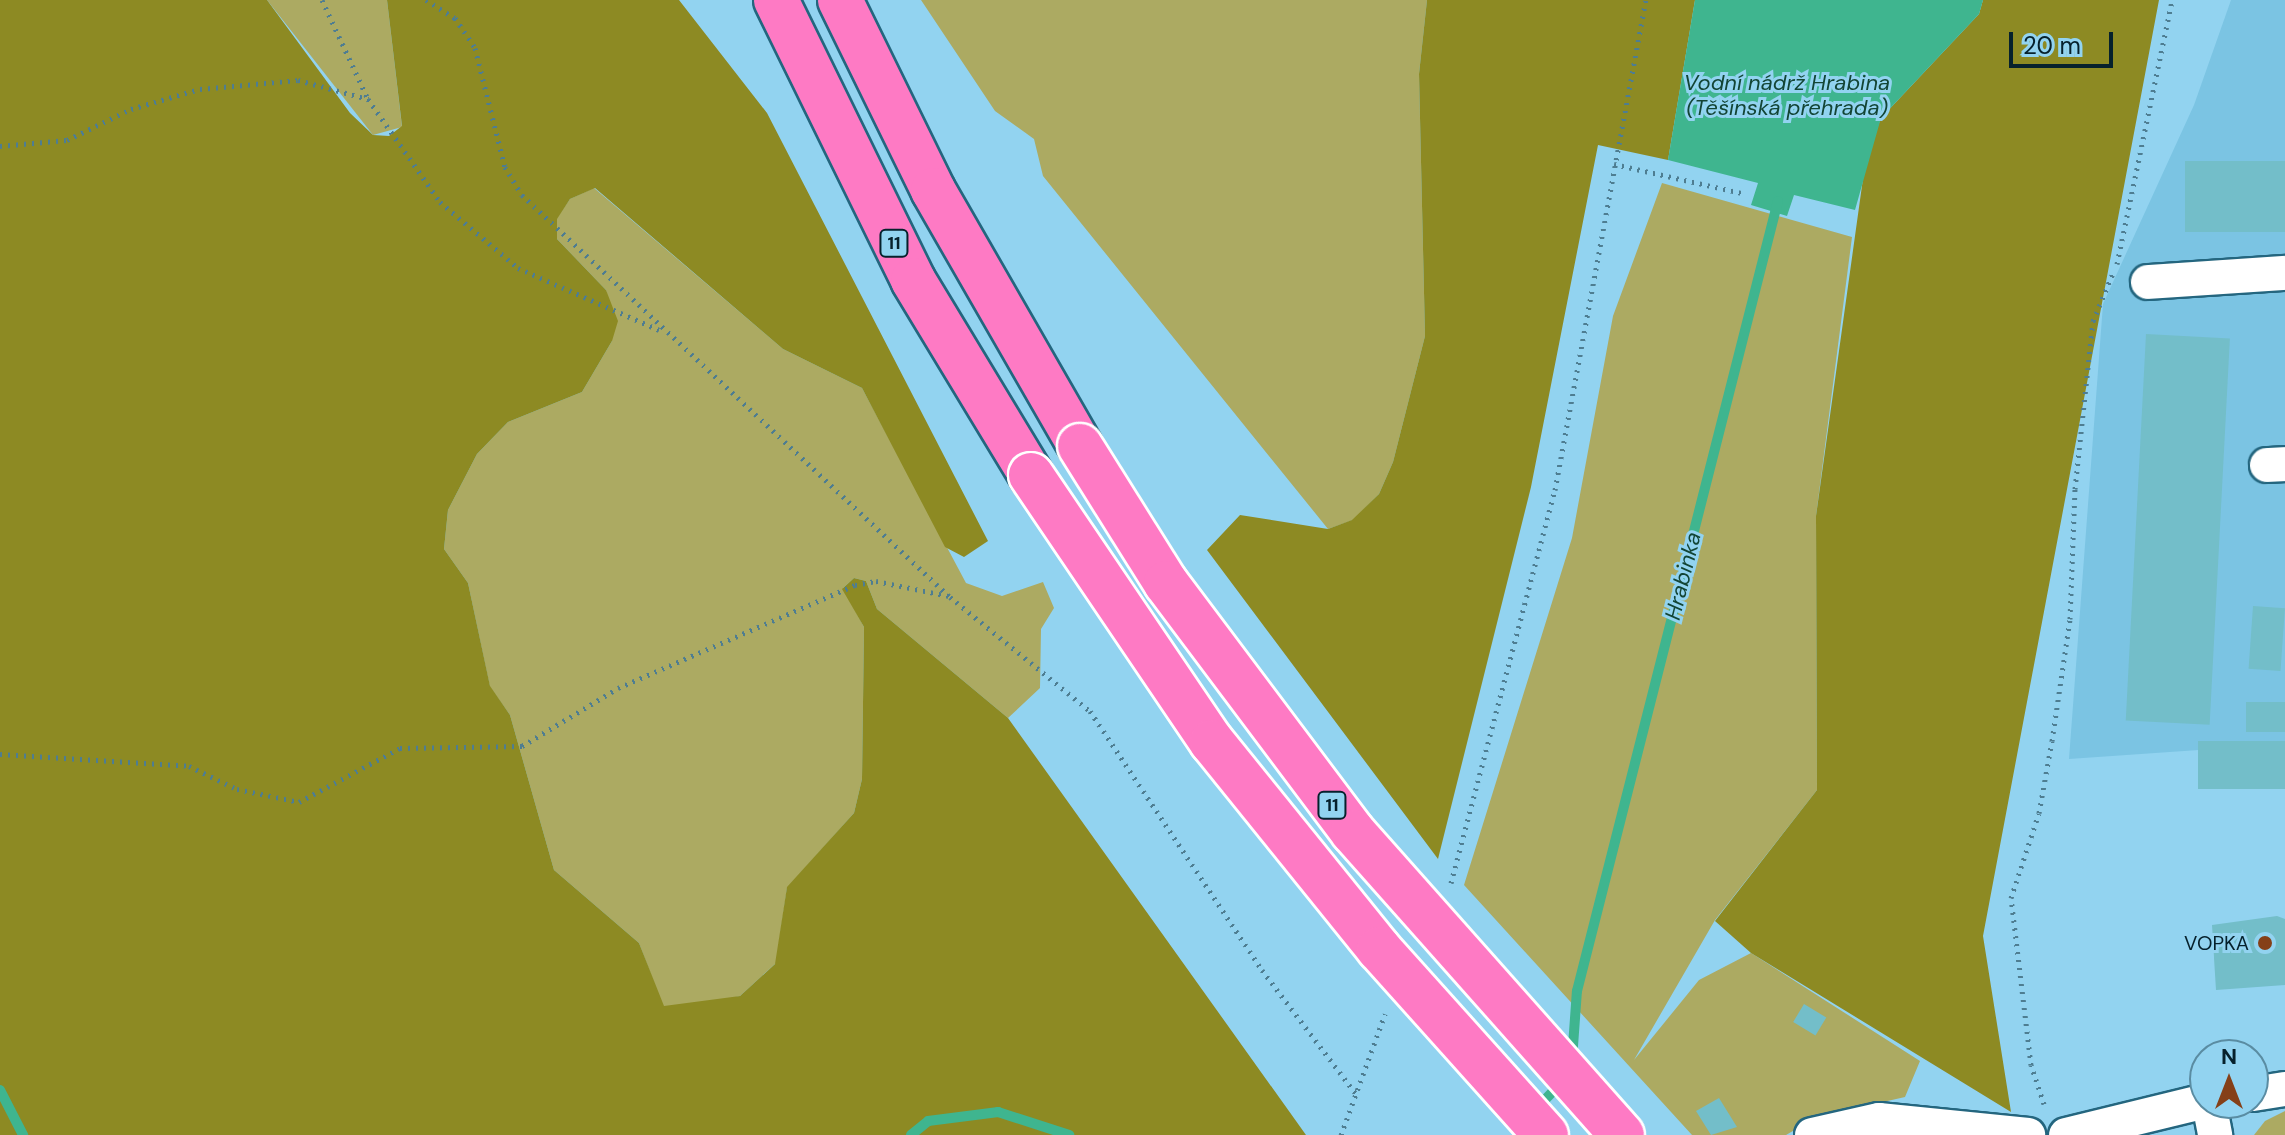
<!DOCTYPE html>
<meta charset="utf-8">
<style>
body{margin:0}
#map{position:relative;width:2285px;height:1135px;overflow:hidden;background:#92d3f0;font-family:"DM Sans",sans-serif}
div>[style]{position:absolute}
.built>*{inset:0;background:#7bc4e3}
.green>*{inset:0;background:#acaa62}
.forest>*{inset:0;background:#8d8a23}
.water>*{inset:0;background:#3fb58f}
.stream>*{height:10px;margin:-5px;padding:0 5px;transform-origin:5px;border-radius:5px;background:#3fb58f}
.building>*{inset:0;background:#73bec9;transform-origin:0 0}
.path>*{height:5px;margin-top:-2.5px;transform-origin:0;background:repeating-linear-gradient(90deg,#4e7d91 0 2px,transparent 0 8px)}
.roads{filter:drop-shadow(2px 0 #24667f) drop-shadow(-2px 0 #24667f) drop-shadow(0 2px #24667f) drop-shadow(0 -2px #24667f)}
.minor>*{height:34px;margin:-17px;padding:0 17px;transform-origin:17px;border-radius:17px;background:#fff}
.highway>*{height:44px;margin:-22px;padding:0 22px;transform-origin:22px;border-radius:22px;background:#fe7ac4}
.bridges{filter:drop-shadow(2px 0 #fff) drop-shadow(-2px 0 #fff) drop-shadow(0 2px #fff) drop-shadow(0 -2px #fff)}
.highway-bridge>*{height:44px;margin:-22px;padding:0 22px;transform-origin:22px;border-radius:22px;background:#fe7ac4}
.dots>*{width:22px;height:22px;translate:-50% -50%;box-sizing:border-box;border:4px solid #92d3f0;border-radius:50%}
span{translate:-50% -50%;white-space:nowrap;text-align:center;line-height:1.15;-webkit-text-stroke:6px #92d3f0;paint-order:stroke}
.shield-label span{padding:2px 6px;background:#92d3f0;border:2px solid;border-radius:6px;-webkit-text-stroke-width:0}
.shield-label{font-size:18px;color:#06212c;font-weight:700}
.poi-label{font-size:20px;color:#06212c}
.right{translate:-100% -50%;text-align:right}
.water-label{font-size:22px;color:#134535;font-style:italic}
.north{position:absolute;left:2189px;top:1039px;width:80px;height:80px;box-sizing:border-box;background:#92d3f0;border:2px solid #5a8ca2;border-radius:50%;rotate:0deg;font-size:22px;font-weight:700;line-height:32px;text-align:center;color:#06212c}
.north::after{content:'';display:block;margin:auto;width:28px;height:36px;background:#854018;clip-path:polygon(50% 0,100% 100%,50% 72%,0 100%)}
.scale{position:absolute;left:2009px;top:32px;width:104px;height:36px;box-sizing:border-box;border:4px solid #06212c;border-top:0;padding-left:10px;font-size:24px;line-height:28px;white-space:nowrap;color:#06212c;-webkit-text-stroke:6px #92d3f0;paint-order:stroke}
</style>
<div id="map">
<div class="built">
<div style="clip-path:polygon(2231px 0,2285px 0,2285px 744px,2069px 759px,2103px 304px,2194px 105px)"></div>
</div>
<div class="green">
<div style="clip-path:polygon(267px 0,387px 0,402px 127px,373px 135px)"></div>
<div style="clip-path:polygon(921px 0,1427px 0,1419px 74px,1425px 336px,1393px 462px,1379px 494px,1353px 520px,1328px 529px,1043px 176px,1034px 139px,995px 111px)"></div>
<div style="clip-path:polygon(1662px 183px,1852px 237px,1816px 516px,1817px 790px,1715px 920px,1634px 1060px,1699px 980px,1751px 953px,1920px 1061px,1905px 1097px,1817px 1117px,1786px 1135px,1692px 1135px,1464px 885px,1572px 538px,1613px 316px)"></div>
<div style="clip-path:polygon(594px 188px,783px 349px,862px 388px,966px 583px,1002px 596px,1043px 582px,1054px 608px,1041px 629px,1040px 688px,1008px 718px,877px 609px,866px 581px,854px 578px,843px 588px,864px 627px,862px 779px,854px 813px,787px 888px,776px 963px,740px 996px,697px 1007px,663px 1006px,639px 943px,554px 870px,510px 715px,490px 687px,468px 583px,444px 549px,448px 510px,477px 454px,508px 422px,582px 392px,612px 341px,606px 290px,557px 239px,556px 219px,570px 199px)"></div>
<div style="clip-path:polygon(2285px 1111px,2285px 1135px,2254px 1135px,2265px 1121px)"></div>
</div>
<div class="forest">
<div style="clip-path:polygon(0 0,267px 0,350px 113px,373px 135px,389px 136px,402px 126px,387px 0,679px 0,767px 113px,988px 541px,964px 557px,945px 547px,862px 388px,783px 349px,595px 188px,570px 199px,557px 219px,557px 239px,606px 290px,618px 321px,612px 341px,582px 392px,508px 422px,477px 454px,448px 510px,444px 549px,468px 583px,490px 686px,510px 715px,554px 870px,639px 943px,664px 1006px,740px 996px,775px 964px,787px 887px,854px 813px,862px 779px,864px 627px,842px 589px,854px 578px,866px 581px,877px 609px,1008px 718px,1306px 1135px,0 1135px)"></div>
<div style="clip-path:polygon(1427px 0,1695px 0,1668px 160px,1598px 145px,1531px 487px,1438px 859px,1207px 550px,1240px 515px,1328px 529px,1352px 520px,1379px 494px,1393px 462px,1425px 336px,1419px 74px)"></div>
<div style="clip-path:polygon(1983px 0,2159px 0,1983px 936px,2011px 1112px,1751px 953px,1715px 921px,1817px 790px,1816px 516px,1866px 157px,1881px 118px,1979px 14px)"></div>
</div>
<div class="water">
<div style="clip-path:polygon(1695px 0,1983px 0,1979px 14px,1881px 118px,1855px 210px,1794px 195px,1787px 216px,1751px 205px,1758px 183px,1668px 160px)"></div>
</div>
<div class="stream">
<div style="left:1572px;top:1060px;width:69px;rotate:-85.9deg"></div>
<div style="left:1577px;top:991px;width:815px;rotate:-75.73deg"></div>
<div style="left:0;top:1090px;width:51px;rotate:62.9deg"></div>
<div style="left:1535px;top:1110px;width:40px;rotate:-46deg"></div>
<div style="left:911px;top:1135px;width:22px;rotate:-39deg"></div>
<div style="left:928px;top:1121px;width:71px;rotate:-7.3deg"></div>
<div style="left:998px;top:1112px;width:75px;rotate:17.9deg"></div>
</div>
<div class="building">
<div style="left:2285px;top:161px;width:71px;height:100px;rotate:90deg"></div>
<div style="left:2146px;top:334px;width:84px;height:387px;rotate:3deg"></div>
<div style="left:2253px;top:606px;width:32px;height:63px;rotate:4deg"></div>
<div style="left:2285px;top:702px;width:30px;height:39px;rotate:90deg"></div>
<div style="left:2285px;top:741px;width:48px;height:87px;rotate:90deg"></div>
<div style="clip-path:polygon(2277px 916px,2285px 919px,2285px 985px,2216px 990px,2212px 925px)"></div>
<div style="left:1804px;top:1004px;width:26px;height:21px;rotate:31deg"></div>
<div style="clip-path:polygon(1719px 1098px,1737px 1127px,1711px 1135px,1696px 1111px)"></div>
</div>
<div class="path">
<div style="left:322px;top:0;width:109px;rotate:65.1deg"></div>
<div style="left:426px;top:0;width:34px;rotate:32deg"></div>
<div style="left:455px;top:18px;width:36px;rotate:56deg"></div>
<div style="left:475px;top:48px;width:123px;rotate:75.9deg"></div>
<div style="left:505px;top:167px;width:33px;rotate:59deg"></div>
<div style="left:522px;top:195px;width:587px;rotate:43.21deg"></div>
<div style="left:950px;top:597px;width:181px;rotate:39.2deg"></div>
<div style="left:1090px;top:711px;width:311px;rotate:56.4deg"></div>
<div style="left:1262px;top:970px;width:156px;rotate:52.8deg"></div>
<div style="left:0;top:146px;width:67px;rotate:-5.1deg"></div>
<div style="left:67px;top:140px;width:71px;rotate:-25.8deg"></div>
<div style="left:131px;top:109px;width:72px;rotate:-16.2deg"></div>
<div style="left:200px;top:89px;width:98px;rotate:-5.2deg"></div>
<div style="left:298px;top:80px;width:73px;rotate:15.2deg"></div>
<div style="left:368px;top:99px;width:126px;rotate:55deg"></div>
<div style="left:440px;top:202px;width:102px;rotate:40.2deg"></div>
<div style="left:518px;top:268px;width:154px;rotate:23.7deg"></div>
<div style="left:1614px;top:164px;width:135px;rotate:12.8deg"></div>
<div style="left:2117px;top:264px;width:270px;rotate:-78.2deg"></div>
<div style="left:0;top:754px;width:189px;rotate:3.6deg"></div>
<div style="left:189px;top:766px;width:53px;rotate:25.6deg"></div>
<div style="left:237px;top:789px;width:63px;rotate:11.8deg"></div>
<div style="left:299px;top:802px;width:115px;rotate:-28.1deg"></div>
<div style="left:400px;top:748px;width:122px;rotate:-0.9deg"></div>
<div style="left:522px;top:746px;width:112px;rotate:-31.1deg"></div>
<div style="left:618px;top:688px;width:258px;rotate:-23.5deg"></div>
<div style="left:855px;top:585px;width:21px;rotate:-11deg"></div>
<div style="left:876px;top:581px;width:75px;rotate:11.6deg"></div>
<div style="left:1451px;top:883px;width:407px;rotate:-75.2deg"></div>
<div style="left:1555px;top:490px;width:498px;rotate:-79.5deg"></div>
<div style="left:2044px;top:1104px;width:41px;rotate:-108.4deg"></div>
<div style="left:2031px;top:1065px;width:168px;rotate:-96.8deg"></div>
<div style="left:2011px;top:898px;width:89px;rotate:-71.8deg"></div>
<div style="left:2039px;top:813px;width:73px;rotate:-79.8deg"></div>
<div style="left:2052px;top:741px;width:123px;rotate:-81.6deg"></div>
<div style="left:2070px;top:619px;width:130px;rotate:-87.8deg"></div>
<div style="left:2075px;top:489px;width:169px;rotate:-83.9deg"></div>
<div style="left:2093px;top:321px;width:52px;rotate:-67.4deg"></div>
<div style="left:1341px;top:1135px;width:129px;rotate:-70deg"></div>
</div>
<div class="roads">
<div class="minor">
<div style="left:2148px;top:282px;width:137px;rotate:-3.8deg"></div>
<div style="left:2267px;top:465px;width:18px;rotate:-3deg"></div>
<div style="left:2253px;top:1094px;width:32px;rotate:-9deg"></div>
<div style="left:2209px;top:1103px;width:33px;rotate:79deg"></div>
<div style="left:1812px;top:1135px;width:69px;rotate:-12.6deg"></div>
<div style="left:1879px;top:1120px;width:150px;rotate:5.7deg"></div>
<div style="left:2066px;top:1135px;width:143px;rotate:-13.7deg"></div>
</div>
<div class="highway">
<div style="left:776px;top:0;width:312px;rotate:63.9deg"></div>
<div style="left:913px;top:280px;width:228px;rotate:58.8deg"></div>
<div style="left:840px;top:0;width:212px;rotate:63.9deg"></div>
<div style="left:933px;top:190px;width:295px;rotate:60.1deg"></div>
</div>
</div>
<div class="bridges">
<div class="highway-bridge">
<div style="left:1080px;top:446px;width:162px;rotate:57.9deg"></div>
<div style="left:1166px;top:583px;width:311px;rotate:53.1deg"></div>
<div style="left:1353px;top:832px;width:405px;rotate:48.4deg"></div>
<div style="left:1031px;top:475px;width:323px;rotate:55.9deg"></div>
<div style="left:1212px;top:742px;width:266px;rotate:51.1deg"></div>
<div style="left:1379px;top:949px;width:250px;rotate:48.1deg"></div>
</div>
</div>
<div class="dots">
<div style="left:2265px;top:943px;background:#854018"></div>
</div>
<div class="shield-label">
<span style="left:894px;top:243px">11</span>
<span style="left:1332px;top:805px">11</span>
</div>
<div class="poi-label">
<span class="right" style="left:2249px;top:943px">VOPKA</span>
</div>
<div class="water-label">
<span style="left:1787px;top:95px">Vodní nádrž Hrabina<br>(Těšínská přehrada)</span>
<span style="left:1683px;top:576px;rotate:-76deg">Hrabinka</span>
</div>
<div class="north">N</div>
<div class="scale">20 m</div>
</div>
